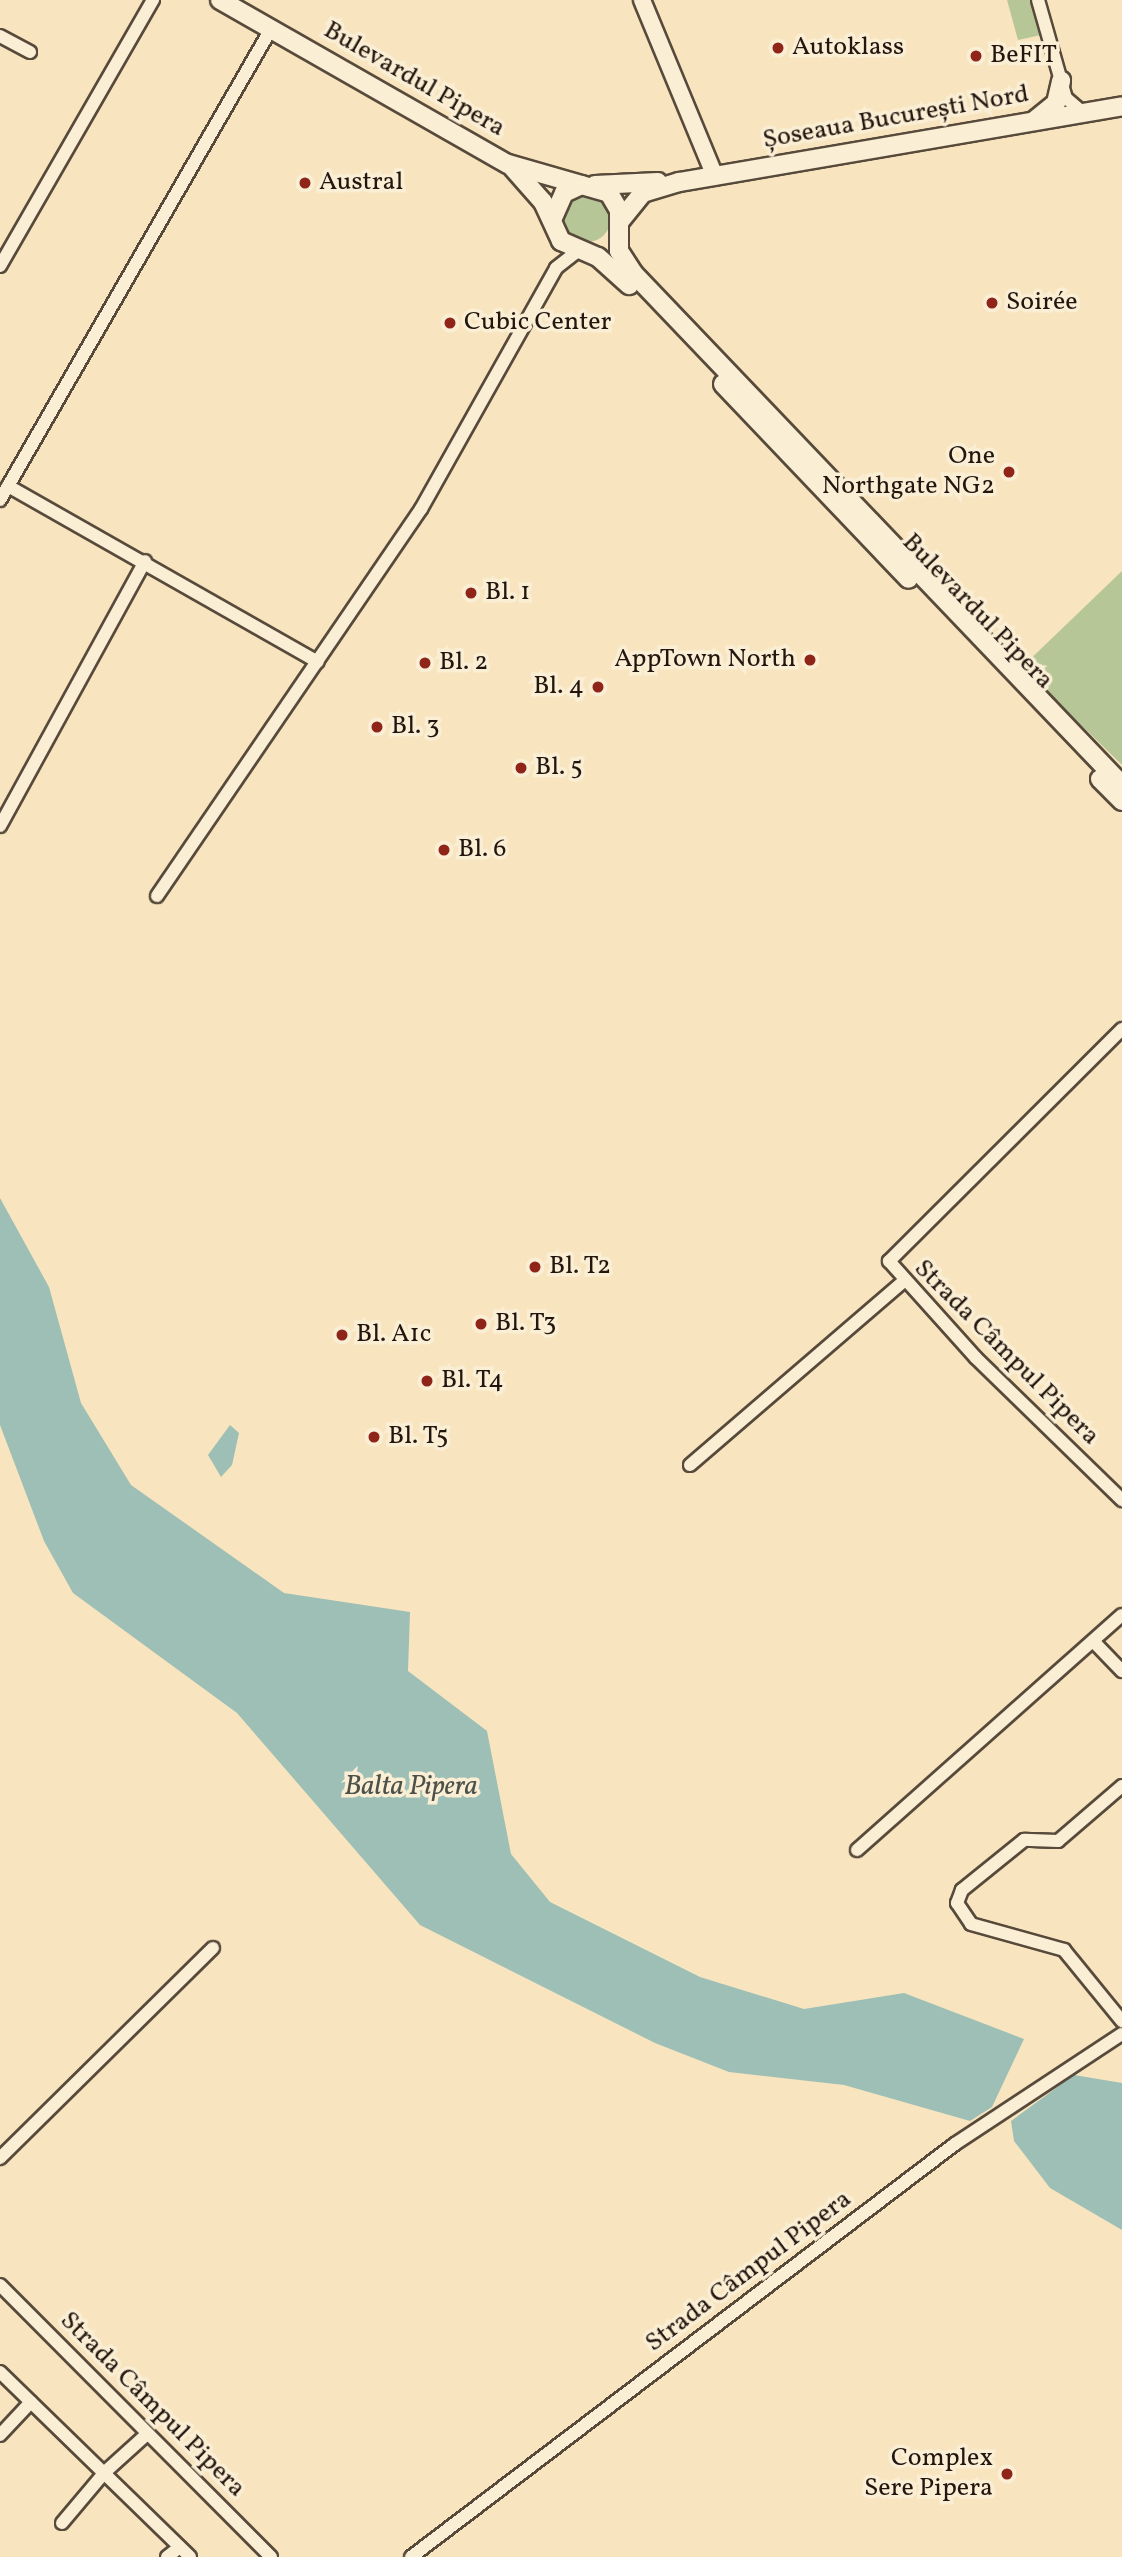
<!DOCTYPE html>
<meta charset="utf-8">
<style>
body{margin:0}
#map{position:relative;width:1122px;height:2557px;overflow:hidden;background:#f8e5bf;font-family:Vollkorn,serif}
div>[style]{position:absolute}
.green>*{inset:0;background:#b7c696}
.round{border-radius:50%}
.water>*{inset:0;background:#9dbfb5}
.roads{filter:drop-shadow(2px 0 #584a3b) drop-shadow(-2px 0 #584a3b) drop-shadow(0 2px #584a3b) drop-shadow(0 -2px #584a3b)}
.minor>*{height:12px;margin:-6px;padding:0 6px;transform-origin:6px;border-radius:6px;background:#faeed5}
.tertiary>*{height:16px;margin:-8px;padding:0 8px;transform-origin:8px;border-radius:8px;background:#faeed5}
.secondary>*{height:18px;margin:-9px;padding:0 9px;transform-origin:9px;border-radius:9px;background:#faeed5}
.dots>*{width:19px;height:19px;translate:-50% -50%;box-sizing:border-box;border:4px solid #faeed5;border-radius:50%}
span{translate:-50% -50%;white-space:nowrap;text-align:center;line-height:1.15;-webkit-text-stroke:7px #faeed5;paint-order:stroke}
.poi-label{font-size:26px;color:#23160f}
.left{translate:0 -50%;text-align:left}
.right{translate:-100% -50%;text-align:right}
.street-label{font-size:26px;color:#23160f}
.water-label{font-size:28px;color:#4e5149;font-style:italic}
</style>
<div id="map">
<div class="green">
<div style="clip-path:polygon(1007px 0,1031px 0,1041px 35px,1018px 40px)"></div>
<div class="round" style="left:563px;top:194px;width:48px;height:48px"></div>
<div style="clip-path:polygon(1122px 571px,1122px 765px,1022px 667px)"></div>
</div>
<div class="water">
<div style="clip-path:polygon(0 1198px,49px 1287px,81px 1403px,131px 1485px,284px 1593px,410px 1612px,408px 1671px,487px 1731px,511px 1854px,550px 1902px,700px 1977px,804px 2009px,904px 1993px,1024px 2039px,992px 2107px,970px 2121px,844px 2085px,729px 2072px,655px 2043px,420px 1925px,237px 1713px,73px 1593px,44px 1541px,0 1425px)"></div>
<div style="clip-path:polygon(230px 1425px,239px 1433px,232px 1465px,221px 1477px,208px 1455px)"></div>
<div style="clip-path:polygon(1074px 2075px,1122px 2083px,1122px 2230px,1050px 2188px,1014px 2141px,1011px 2121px)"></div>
</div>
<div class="roads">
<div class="minor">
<div style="left:1038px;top:0;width:102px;rotate:74.1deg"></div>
<div style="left:1066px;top:98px;width:23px;rotate:41deg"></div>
<div style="left:0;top:36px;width:34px;rotate:28deg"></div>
<div style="left:0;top:266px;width:307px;rotate:-60.1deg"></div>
<div style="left:8px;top:486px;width:356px;rotate:29.6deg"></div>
<div style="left:0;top:500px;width:543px;rotate:-60.09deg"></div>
<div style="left:0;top:826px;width:302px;rotate:-61.3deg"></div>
<div style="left:157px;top:896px;width:468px;rotate:-55.7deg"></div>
<div style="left:421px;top:509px;width:276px;rotate:-60.7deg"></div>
<div style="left:556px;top:268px;width:28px;rotate:-38deg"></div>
<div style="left:1122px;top:1029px;width:329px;rotate:135.1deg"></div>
<div style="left:889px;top:1261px;width:130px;rotate:48.1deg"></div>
<div style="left:976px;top:1358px;width:204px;rotate:44.2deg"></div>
<div style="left:690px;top:1465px;width:281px;rotate:-40.7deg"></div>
<div style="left:1093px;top:1641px;width:42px;rotate:46deg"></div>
<div style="left:1122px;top:1786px;width:84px;rotate:139.3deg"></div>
<div style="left:1058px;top:1841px;width:34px;rotate:-178deg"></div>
<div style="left:1024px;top:1840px;width:80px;rotate:141.1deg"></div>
<div style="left:962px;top:1890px;width:14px;rotate:111deg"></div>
<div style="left:957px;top:1903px;width:25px;rotate:56deg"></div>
<div style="left:971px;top:1924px;width:97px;rotate:15.6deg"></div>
<div style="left:1064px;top:1950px;width:92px;rotate:50.8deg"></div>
<div style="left:857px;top:1850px;width:354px;rotate:-41.6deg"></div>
<div style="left:0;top:2158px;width:299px;rotate:-44.6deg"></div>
<div style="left:0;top:2285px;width:384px;rotate:45.1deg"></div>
<div style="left:0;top:2372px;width:265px;rotate:44.2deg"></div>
<div style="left:0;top:2435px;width:45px;rotate:-46.8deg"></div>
<div style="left:62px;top:2523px;width:67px;rotate:-49.9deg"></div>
<div style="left:105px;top:2472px;width:57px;rotate:-42.1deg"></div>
<div style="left:167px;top:2557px;width:16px;rotate:-38deg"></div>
<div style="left:411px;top:2557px;width:683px;rotate:-37.21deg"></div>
<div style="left:955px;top:2144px;width:200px;rotate:-33.4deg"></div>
</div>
<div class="tertiary">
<div style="left:642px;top:0;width:191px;rotate:67.5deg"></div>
</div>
<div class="secondary">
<div style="left:220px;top:0;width:331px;rotate:29.7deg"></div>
<div style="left:508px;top:164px;width:105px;rotate:16deg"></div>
<div style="left:609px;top:193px;width:20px;rotate:60deg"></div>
<div style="left:619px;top:210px;width:41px;rotate:90deg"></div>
<div style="left:619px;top:251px;width:27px;rotate:57deg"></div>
<div style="left:634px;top:274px;width:707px;rotate:46.32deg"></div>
<div style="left:1035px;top:120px;width:27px;rotate:-39deg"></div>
<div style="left:1056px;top:103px;width:23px;rotate:-77deg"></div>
<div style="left:513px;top:168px;width:45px;rotate:48.6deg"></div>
<div style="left:543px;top:202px;width:43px;rotate:65.2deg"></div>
<div style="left:561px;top:241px;width:40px;rotate:23.4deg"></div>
<div style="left:598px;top:257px;width:42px;rotate:42.1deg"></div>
<div style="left:595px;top:185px;width:63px;rotate:-2.7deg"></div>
<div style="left:552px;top:220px;width:30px;rotate:-66deg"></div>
<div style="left:564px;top:193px;width:19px;rotate:-25deg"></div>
<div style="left:620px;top:221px;width:36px;rotate:-51deg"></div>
<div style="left:643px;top:193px;width:38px;rotate:-17deg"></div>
<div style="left:679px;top:182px;width:449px;rotate:-9.7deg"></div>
<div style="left:723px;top:384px;width:269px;rotate:46.4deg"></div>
<div style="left:1100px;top:779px;width:31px;rotate:45deg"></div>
</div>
</div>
<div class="dots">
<div style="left:778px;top:48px;background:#8f2418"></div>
<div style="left:976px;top:56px;background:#8f2418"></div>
<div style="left:305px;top:183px;background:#8f2418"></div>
<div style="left:992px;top:303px;background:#8f2418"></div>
<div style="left:450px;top:323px;background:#8f2418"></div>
<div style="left:1009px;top:472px;background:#8f2418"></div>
<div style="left:471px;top:593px;background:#8f2418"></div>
<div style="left:810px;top:660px;background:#8f2418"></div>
<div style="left:425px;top:663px;background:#8f2418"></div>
<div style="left:598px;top:687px;background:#8f2418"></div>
<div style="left:377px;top:727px;background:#8f2418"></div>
<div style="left:521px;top:768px;background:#8f2418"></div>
<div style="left:444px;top:850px;background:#8f2418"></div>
<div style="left:535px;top:1267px;background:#8f2418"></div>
<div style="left:481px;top:1324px;background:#8f2418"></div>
<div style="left:342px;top:1335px;background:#8f2418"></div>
<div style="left:427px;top:1381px;background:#8f2418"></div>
<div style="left:374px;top:1437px;background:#8f2418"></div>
<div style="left:1007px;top:2474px;background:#8f2418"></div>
</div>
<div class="poi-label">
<span class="left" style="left:792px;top:48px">Autoklass</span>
<span class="left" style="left:990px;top:56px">BeFIT</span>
<span class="left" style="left:319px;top:183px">Austral</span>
<span class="left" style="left:1006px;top:303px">Soirée</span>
<span class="left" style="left:464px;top:323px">Cubic Center</span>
<span class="right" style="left:995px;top:472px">One<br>Northgate NG2</span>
<span class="left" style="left:485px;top:593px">Bl. 1</span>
<span class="right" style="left:796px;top:660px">AppTown North</span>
<span class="left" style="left:439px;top:663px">Bl. 2</span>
<span class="right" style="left:584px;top:687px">Bl. 4</span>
<span class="left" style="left:391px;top:727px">Bl. 3</span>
<span class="left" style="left:535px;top:768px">Bl. 5</span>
<span class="left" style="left:458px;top:850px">Bl. 6</span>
<span class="left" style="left:549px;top:1267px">Bl. T2</span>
<span class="left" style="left:495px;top:1324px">Bl. T3</span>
<span class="left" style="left:356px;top:1335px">Bl. A1c</span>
<span class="left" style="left:441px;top:1381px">Bl. T4</span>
<span class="left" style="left:388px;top:1437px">Bl. T5</span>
<span class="right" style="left:993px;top:2474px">Complex<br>Sere Pipera</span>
</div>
<div class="street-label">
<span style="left:414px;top:80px;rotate:30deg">Bulevardul Pipera</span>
<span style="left:896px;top:118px;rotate:-10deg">Șoseaua București Nord</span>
<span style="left:977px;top:612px;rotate:46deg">Bulevardul Pipera</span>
<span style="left:1006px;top:1353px;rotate:45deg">Strada Câmpul Pipera</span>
<span style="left:749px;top:2272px;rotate:-37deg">Strada Câmpul Pipera</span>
<span style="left:152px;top:2405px;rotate:45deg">Strada Câmpul Pipera</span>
</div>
<div class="water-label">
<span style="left:411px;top:1787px">Balta Pipera</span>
</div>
</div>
